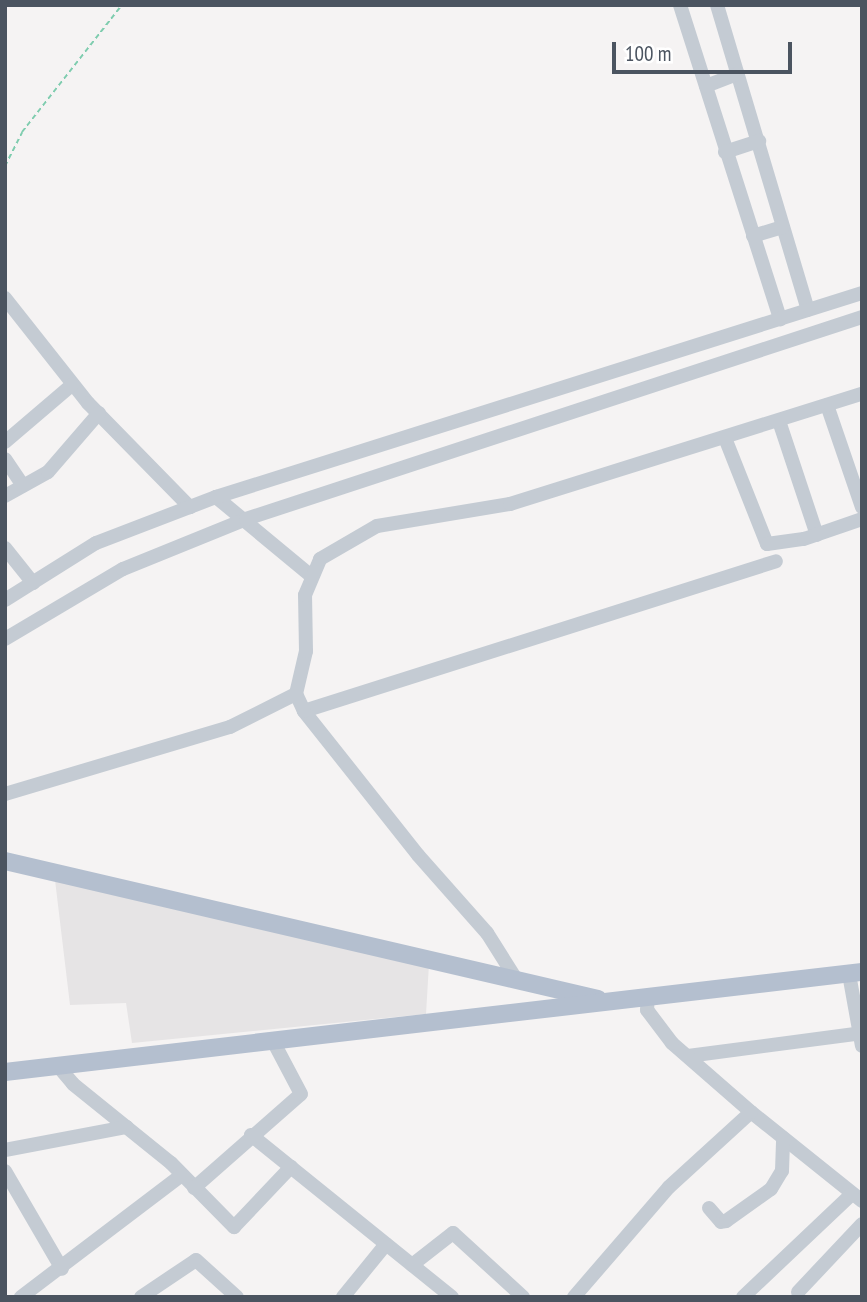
<!DOCTYPE html>
<style>
body{margin:0}
#map{position:relative;width:867px;height:1302px;overflow:hidden;background:#f5f3f3;font-family:"PT Sans Narrow",sans-serif}
div>[style]{position:absolute}
.education>*{inset:0;background:#e6e4e5}
.path>*{height:2px;margin-top:-1px;transform-origin:0;background:repeating-linear-gradient(90deg,#7eccae 0 5px,transparent 0 8.5px)}
.minor>*{height:14px;margin:-7px;padding:0 7px;transform-origin:7px;border-radius:7px;background:#c4cbd3}
.major>*{height:18px;margin:-9px;padding:0 9px;transform-origin:9px;border-radius:9px;background:#b4bfcf}
span{translate:-50% -50%;white-space:nowrap;text-align:center;line-height:1.15;-webkit-text-stroke:5px #fff;paint-order:stroke}
.frame{position:absolute;inset:0;border:7px solid #4b5460;pointer-events:none}
.scale{position:absolute;left:612px;top:42px;width:180px;height:32px;box-sizing:border-box;border:4px solid #4b5460;border-top:0;padding-left:9px;font-size:21px;line-height:24px;white-space:nowrap;color:#4b5460;-webkit-text-stroke:5px #fff;paint-order:stroke}
</style>
<div id="map">
<div class="education">
<div style="clip-path:polygon(55px 880px,429px 964px,426px 1014px,132px 1043px,126px 1003px,70px 1005px)"></div>
</div>
<div class="path">
<div style="left:5px;top:166px;width:38px;rotate:-63deg"></div>
<div style="left:22px;top:132px;width:162px;rotate:-51.8deg"></div>
</div>
<div class="minor">
<div style="left:680px;top:5px;width:330px;rotate:72.3deg"></div>
<div style="left:717px;top:5px;width:318px;rotate:73.4deg"></div>
<div style="left:706px;top:86px;width:34px;rotate:-21deg"></div>
<div style="left:725px;top:152px;width:36px;rotate:-18deg"></div>
<div style="left:753px;top:236px;width:31px;rotate:-17deg"></div>
<div style="left:5px;top:298px;width:134px;rotate:51.7deg"></div>
<div style="left:88px;top:403px;width:146px;rotate:45.6deg"></div>
<div style="left:827px;top:405px;width:108px;rotate:71.1deg"></div>
<div style="left:779px;top:421px;width:120px;rotate:71.6deg"></div>
<div style="left:725px;top:438px;width:114px;rotate:68.4deg"></div>
<div style="left:767px;top:544px;width:37px;rotate:-8deg"></div>
<div style="left:804px;top:539px;width:61px;rotate:-19deg"></div>
<div style="left:5px;top:442px;width:89px;rotate:-40.5deg"></div>
<div style="left:5px;top:459px;width:32px;rotate:56deg"></div>
<div style="left:5px;top:496px;width:49px;rotate:-29.2deg"></div>
<div style="left:48px;top:472px;width:78px;rotate:-49.2deg"></div>
<div style="left:216px;top:497px;width:124px;rotate:39.7deg"></div>
<div style="left:5px;top:548px;width:45px;rotate:51.3deg"></div>
<div style="left:5px;top:600px;width:107px;rotate:-32.1deg"></div>
<div style="left:96px;top:543px;width:129px;rotate:-21deg"></div>
<div style="left:216px;top:497px;width:677px;rotate:-17.53deg"></div>
<div style="left:5px;top:639px;width:137px;rotate:-30.7deg"></div>
<div style="left:123px;top:569px;width:133px;rotate:-22.1deg"></div>
<div style="left:246px;top:519px;width:648px;rotate:-18.16deg"></div>
<div style="left:304px;top:711px;width:495px;rotate:-17.6deg"></div>
<div style="left:5px;top:794px;width:235px;rotate:-16.6deg"></div>
<div style="left:230px;top:727px;width:74px;rotate:-26.6deg"></div>
<div style="left:849px;top:974px;width:73px;rotate:79.8deg"></div>
<div style="left:516px;top:979px;width:54px;rotate:-122.2deg"></div>
<div style="left:487px;top:933px;width:104px;rotate:-131.5deg"></div>
<div style="left:418px;top:855px;width:184px;rotate:-128.4deg"></div>
<div style="left:304px;top:711px;width:19px;rotate:-115deg"></div>
<div style="left:296px;top:694px;width:44px;rotate:-76.9deg"></div>
<div style="left:306px;top:651px;width:56px;rotate:-91deg"></div>
<div style="left:305px;top:595px;width:39px;rotate:-67deg"></div>
<div style="left:320px;top:559px;width:66px;rotate:-30.1deg"></div>
<div style="left:377px;top:526px;width:135px;rotate:-9.4deg"></div>
<div style="left:510px;top:504px;width:369px;rotate:-17.4deg"></div>
<div style="left:688px;top:1056px;width:176px;rotate:-7.5deg"></div>
<div style="left:58px;top:1066px;width:23px;rotate:50deg"></div>
<div style="left:73px;top:1084px;width:126px;rotate:38.9deg"></div>
<div style="left:171px;top:1163px;width:90px;rotate:45.5deg"></div>
<div style="left:234px;top:1227px;width:83px;rotate:-46.5deg"></div>
<div style="left:751px;top:1112px;width:142px;rotate:38.7deg"></div>
<div style="left:251px;top:1135px;width:258px;rotate:38.9deg"></div>
<div style="left:5px;top:1150px;width:124px;rotate:-10.7deg"></div>
<div style="left:5px;top:1171px;width:113px;rotate:59.8deg"></div>
<div style="left:194px;top:1188px;width:142px;rotate:-41.3deg"></div>
<div style="left:301px;top:1094px;width:60px;rotate:-117.8deg"></div>
<div style="left:709px;top:1208px;width:18px;rotate:49deg"></div>
<div style="left:721px;top:1222px;width:5px;rotate:-11deg"></div>
<div style="left:726px;top:1221px;width:55px;rotate:-35.4deg"></div>
<div style="left:771px;top:1189px;width:21px;rotate:-59deg"></div>
<div style="left:782px;top:1171px;width:33px;rotate:-88deg"></div>
<div style="left:412px;top:1265px;width:52px;rotate:-38deg"></div>
<div style="left:453px;top:1233px;width:95px;rotate:42.4deg"></div>
<div style="left:798px;top:1292px;width:93px;rotate:-46.7deg"></div>
<div style="left:21px;top:1297px;width:202px;rotate:-37.2deg"></div>
<div style="left:141px;top:1297px;width:66px;rotate:-33.9deg"></div>
<div style="left:196px;top:1260px;width:55px;rotate:42.1deg"></div>
<div style="left:343px;top:1297px;width:68px;rotate:-50.9deg"></div>
<div style="left:574px;top:1297px;width:145px;rotate:-49.2deg"></div>
<div style="left:669px;top:1187px;width:111px;rotate:-42.4deg"></div>
<div style="left:751px;top:1112px;width:105px;rotate:-138.9deg"></div>
<div style="left:672px;top:1043px;width:41px;rotate:-127.1deg"></div>
<div style="left:647px;top:1010px;width:13px;rotate:-86deg"></div>
<div style="left:743px;top:1297px;width:150px;rotate:-43.4deg"></div>
</div>
<div class="major">
<div style="left:5px;top:861px;width:609px;rotate:13.1deg"></div>
<div style="left:5px;top:1072px;width:863px;rotate:-6.66deg"></div>
</div>
<div class="frame"></div>
<div class="scale">100 m</div>
</div>
